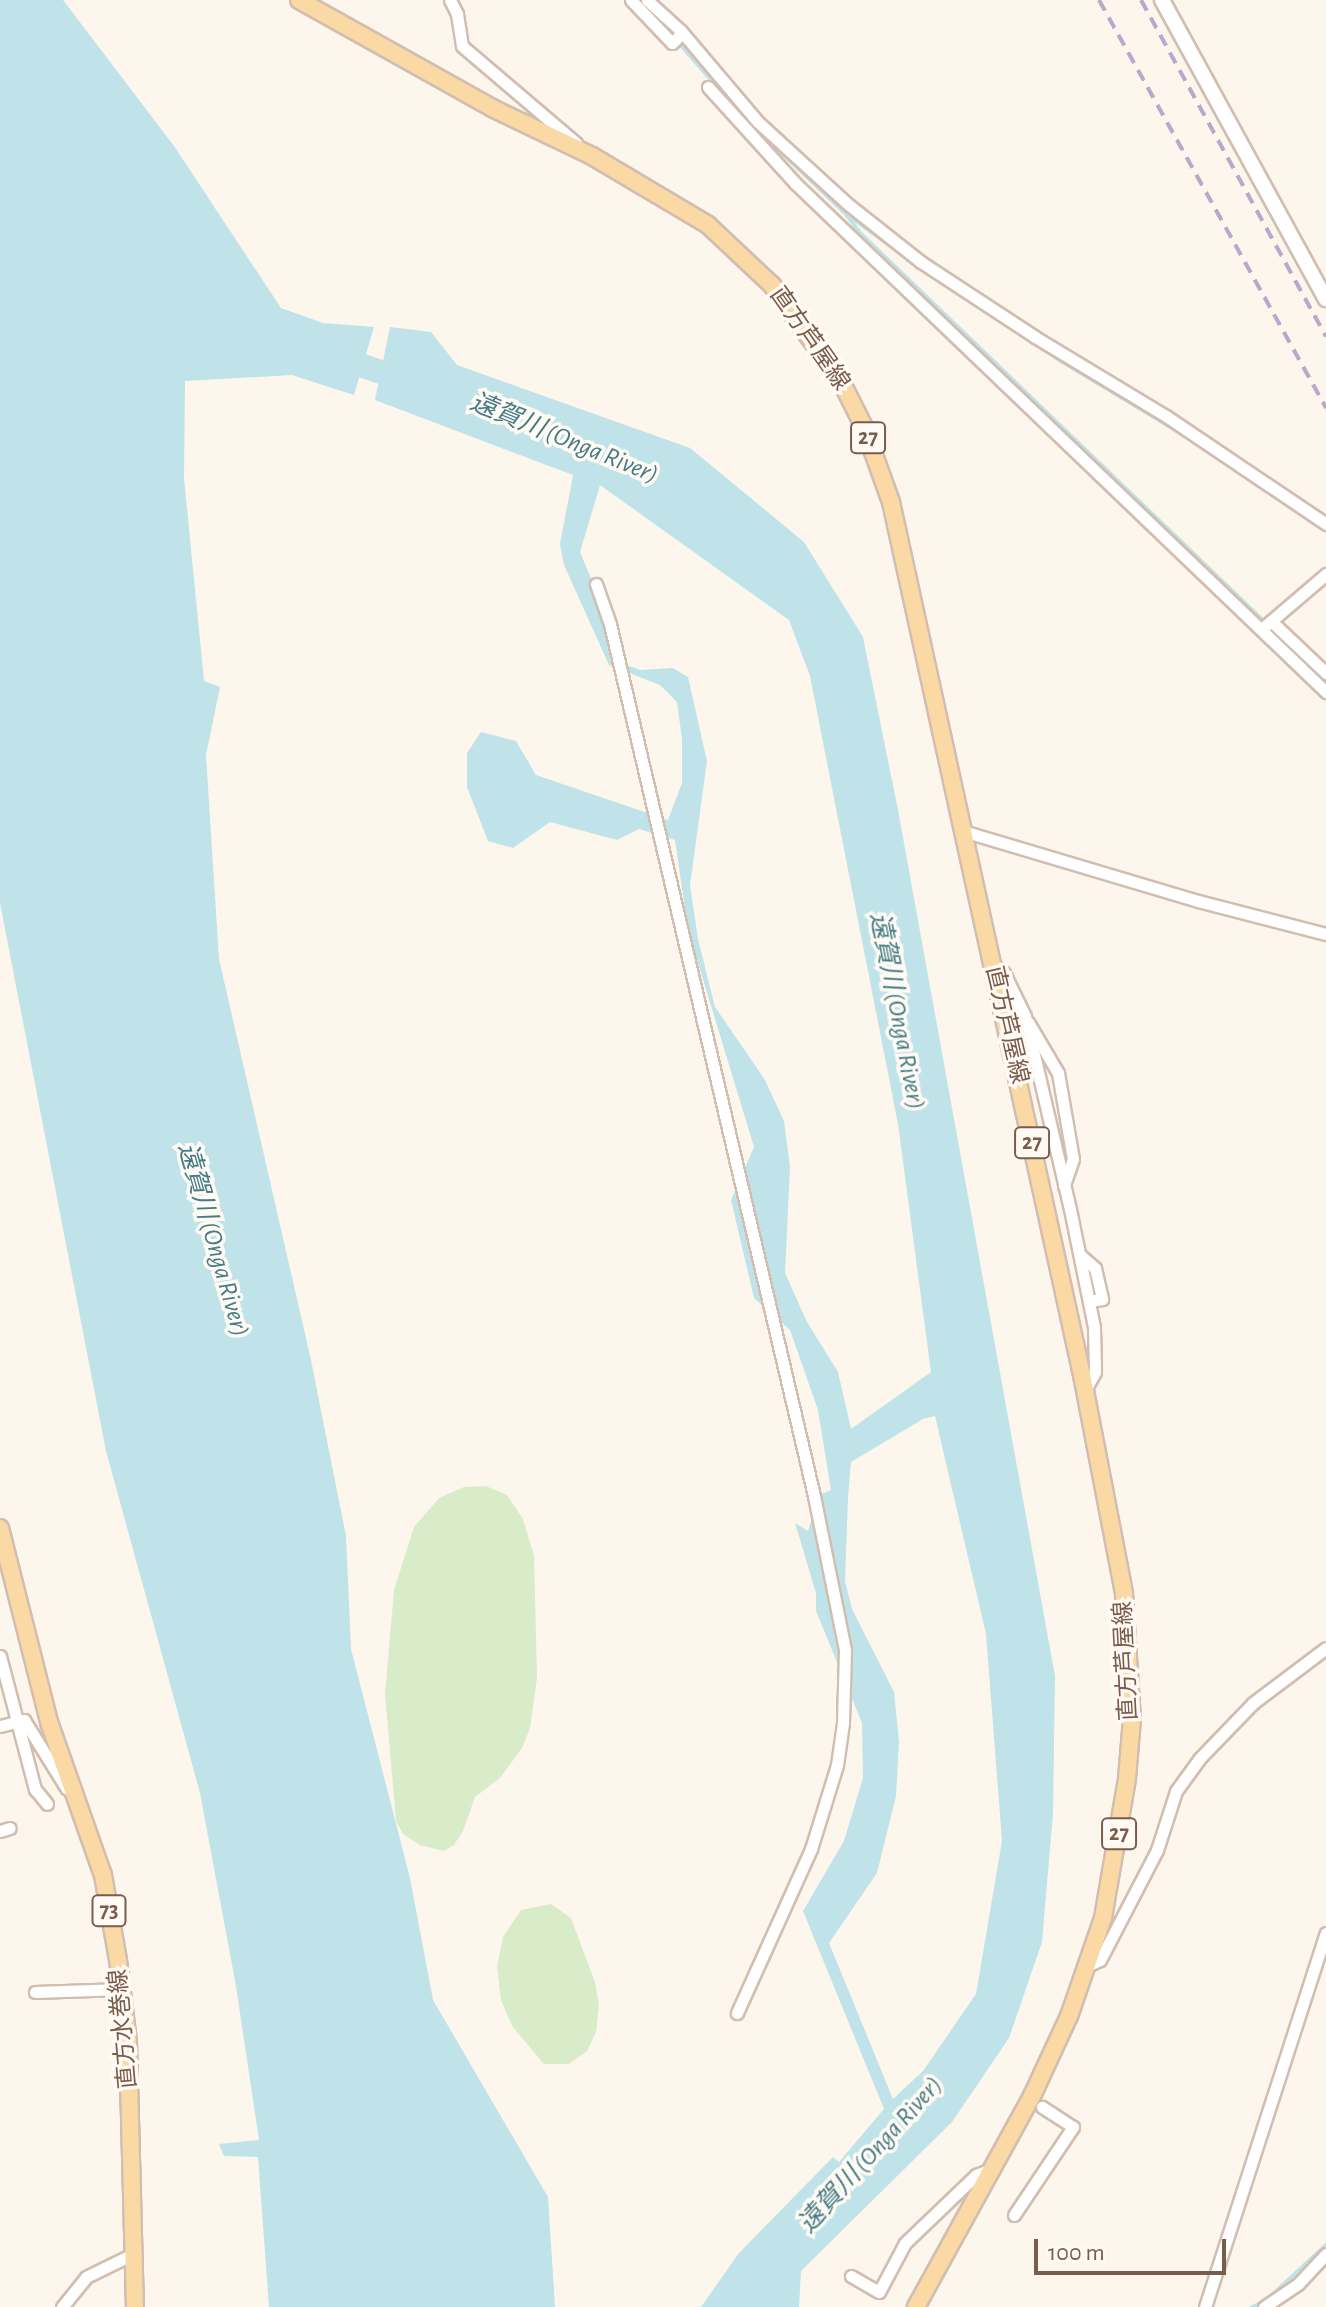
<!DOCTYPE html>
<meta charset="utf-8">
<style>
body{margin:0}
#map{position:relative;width:1326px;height:2307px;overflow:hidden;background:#fdf6ec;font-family:"Alegreya Sans","Noto Sans JP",sans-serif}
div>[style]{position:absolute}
.green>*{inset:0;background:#d8ecc9}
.water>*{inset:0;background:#bfe3e8}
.stream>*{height:4px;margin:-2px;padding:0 2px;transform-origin:2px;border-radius:2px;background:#bfe3e8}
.river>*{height:24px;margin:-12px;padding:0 12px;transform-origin:12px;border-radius:12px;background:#bfe3e8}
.roads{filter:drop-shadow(2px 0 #d1beb0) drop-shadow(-2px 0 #d1beb0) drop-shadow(0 2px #d1beb0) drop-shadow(0 -2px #d1beb0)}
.street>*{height:11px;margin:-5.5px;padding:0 5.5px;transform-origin:5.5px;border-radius:5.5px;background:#fff}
.secondary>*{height:14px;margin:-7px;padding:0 7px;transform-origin:7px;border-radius:7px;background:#fff}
.primary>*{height:16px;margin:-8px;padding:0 8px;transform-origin:8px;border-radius:8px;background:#fbd9a5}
.rail>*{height:4px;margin-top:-2px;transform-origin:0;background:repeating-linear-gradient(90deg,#b9a8c9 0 12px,transparent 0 20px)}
span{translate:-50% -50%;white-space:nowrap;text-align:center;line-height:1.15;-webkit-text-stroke:7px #fffaf3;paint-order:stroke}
.shield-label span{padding:2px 6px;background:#fffaf3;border:2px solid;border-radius:6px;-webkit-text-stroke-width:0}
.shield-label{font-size:22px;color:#7a5c4d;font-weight:700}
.street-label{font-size:24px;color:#7a5c4d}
.water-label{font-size:26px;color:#437c86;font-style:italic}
.scale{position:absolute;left:1034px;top:2239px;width:192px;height:36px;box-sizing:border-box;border:4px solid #7a5c4d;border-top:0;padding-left:10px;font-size:24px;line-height:28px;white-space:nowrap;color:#7a5c4d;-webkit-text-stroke:6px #fffaf3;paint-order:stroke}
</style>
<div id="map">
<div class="green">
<div style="clip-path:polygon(486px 1486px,507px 1495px,523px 1519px,534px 1556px,537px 1678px,530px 1728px,522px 1748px,500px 1778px,475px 1797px,463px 1831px,454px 1845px,444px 1851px,420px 1845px,403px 1834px,396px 1821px,385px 1694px,394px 1590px,414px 1527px,439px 1498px,464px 1487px)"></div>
<div style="clip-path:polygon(551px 1904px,571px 1918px,595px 1982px,599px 2004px,596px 2032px,587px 2051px,569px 2064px,544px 2064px,512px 2026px,501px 2000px,497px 1967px,503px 1937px,521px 1910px)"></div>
</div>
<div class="water">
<div style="clip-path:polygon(0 0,63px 0,174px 146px,281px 308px,323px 323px,374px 327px,354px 395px,292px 375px,185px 381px,184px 478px,204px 681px,220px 687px,206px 755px,219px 959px,311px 1360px,346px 1536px,351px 1649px,410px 1878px,433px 2000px,548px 2197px,555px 2307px,269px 2307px,258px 2157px,224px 2156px,219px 2144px,259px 2140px,236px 1986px,200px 1793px,106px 1451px,0 903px)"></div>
<div style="clip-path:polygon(evenodd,390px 327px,431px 332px,457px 365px,690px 448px,804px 542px,863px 637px,898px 810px,1055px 1676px,1053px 1813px,1042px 1942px,1009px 2038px,952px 2122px,801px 2271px,799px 2307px,701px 2307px,739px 2253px,833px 2157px,839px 2162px,884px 2109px,803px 1911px,844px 1841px,863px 1778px,862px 1723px,816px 1611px,816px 1593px,795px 1523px,808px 1531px,819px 1495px,831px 1490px,818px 1410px,790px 1330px,754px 1298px,731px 1200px,754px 1147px,688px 930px,675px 840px,639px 829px,617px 840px,550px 822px,513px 848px,488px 841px,467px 787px,467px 753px,481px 732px,516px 741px,536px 775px,668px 820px,682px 783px,682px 739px,677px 702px,660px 685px,609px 665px,564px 565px,560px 544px,573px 475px,375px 400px,390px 327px,600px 485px,789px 620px,810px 676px,898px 1124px,931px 1372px,851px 1429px,838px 1372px,807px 1322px,785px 1273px,790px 1167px,784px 1121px,765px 1080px,715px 1007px,698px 939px,690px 885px,707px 761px,688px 677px,673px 668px,640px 670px,627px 665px,580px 552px,600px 485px,390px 327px,935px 1416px,986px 1634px,1002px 1841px,976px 1994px,923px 2071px,893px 2099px,829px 1943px,877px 1873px,896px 1796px,899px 1742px,894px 1692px,852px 1609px,845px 1581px,848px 1498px,851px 1462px,923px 1419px,935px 1416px)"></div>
</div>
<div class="stream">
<div style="left:650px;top:10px;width:140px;rotate:48.8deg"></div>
<div style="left:742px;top:115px;width:144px;rotate:43.6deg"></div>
<div style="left:846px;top:214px;width:22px;rotate:54deg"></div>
<div style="left:859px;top:232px;width:648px;rotate:43.87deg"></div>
<div style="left:848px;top:215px;width:83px;rotate:36.2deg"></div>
<div style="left:959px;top:293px;width:123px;rotate:33.7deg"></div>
<div style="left:1061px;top:361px;width:153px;rotate:31.1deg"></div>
<div style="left:1202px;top:447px;width:150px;rotate:34.1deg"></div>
<div style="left:1272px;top:2295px;width:74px;rotate:-42.8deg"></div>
<div style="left:1252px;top:2307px;width:11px;rotate:-22deg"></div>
</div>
<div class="river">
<div style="left:331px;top:355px;width:83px;rotate:18.9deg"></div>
</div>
<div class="roads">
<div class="street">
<div style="left:450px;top:0;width:16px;rotate:63deg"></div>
<div style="left:457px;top:14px;width:32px;rotate:81deg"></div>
<div style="left:462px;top:46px;width:150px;rotate:40.4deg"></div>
<div style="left:631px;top:0;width:59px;rotate:46.4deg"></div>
<div style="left:672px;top:43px;width:14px;rotate:-45deg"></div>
<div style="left:647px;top:0;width:46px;rotate:42.4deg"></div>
<div style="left:681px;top:31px;width:119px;rotate:49.8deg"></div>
<div style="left:758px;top:122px;width:123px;rotate:42.4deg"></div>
<div style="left:849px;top:205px;width:92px;rotate:38.4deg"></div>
<div style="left:921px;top:262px;width:136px;rotate:33.3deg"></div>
<div style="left:1035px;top:337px;width:153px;rotate:31.1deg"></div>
<div style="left:1166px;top:416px;width:193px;rotate:34deg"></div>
<div style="left:708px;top:87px;width:130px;rotate:47.8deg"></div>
<div style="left:795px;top:183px;width:736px;rotate:43.79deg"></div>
<div style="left:596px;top:584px;width:42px;rotate:70.7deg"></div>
<div style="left:610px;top:624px;width:896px;rotate:76.83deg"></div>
<div style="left:814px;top:1496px;width:157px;rotate:78.6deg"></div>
<div style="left:845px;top:1650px;width:73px;rotate:91.6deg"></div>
<div style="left:843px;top:1723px;width:42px;rotate:98.1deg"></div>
<div style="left:837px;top:1765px;width:88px;rotate:107.2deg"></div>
<div style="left:811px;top:1849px;width:180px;rotate:114.3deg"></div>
<div style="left:1271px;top:621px;width:76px;rotate:43.4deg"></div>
<div style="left:1264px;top:627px;width:82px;rotate:-40.5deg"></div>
<div style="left:963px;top:831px;width:245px;rotate:16.6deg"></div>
<div style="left:1198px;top:901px;width:132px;rotate:14.5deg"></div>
<div style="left:993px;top:964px;width:14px;rotate:39deg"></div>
<div style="left:1004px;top:973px;width:48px;rotate:64deg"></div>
<div style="left:1025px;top:1016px;width:198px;rotate:76.9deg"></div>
<div style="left:1070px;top:1209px;width:120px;rotate:78.5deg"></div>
<div style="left:1094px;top:1327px;width:45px;rotate:88.7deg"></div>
<div style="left:1095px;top:1372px;width:21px;rotate:119deg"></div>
<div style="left:1028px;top:1022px;width:59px;rotate:59.5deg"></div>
<div style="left:1058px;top:1073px;width:87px;rotate:80.1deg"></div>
<div style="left:1073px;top:1159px;width:28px;rotate:109deg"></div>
<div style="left:1080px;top:1255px;width:20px;rotate:41deg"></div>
<div style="left:1095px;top:1268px;width:32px;rotate:77deg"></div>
<div style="left:1102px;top:1299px;width:13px;rotate:171deg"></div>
<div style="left:0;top:1656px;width:138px;rotate:75.3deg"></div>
<div style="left:35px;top:1789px;width:19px;rotate:51deg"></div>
<div style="left:0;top:1726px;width:25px;rotate:-14deg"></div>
<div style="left:24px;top:1720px;width:81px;rotate:58.1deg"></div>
<div style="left:0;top:1831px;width:10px;rotate:-17deg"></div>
<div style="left:1087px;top:1966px;width:14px;rotate:-25deg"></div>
<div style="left:1100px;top:1960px;width:124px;rotate:-62.6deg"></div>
<div style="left:1157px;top:1850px;width:62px;rotate:-72.1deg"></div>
<div style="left:1176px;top:1791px;width:39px;rotate:-54deg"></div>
<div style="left:1199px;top:1759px;width:78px;rotate:-46deg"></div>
<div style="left:1253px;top:1703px;width:91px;rotate:-37deg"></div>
<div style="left:35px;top:1992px;width:87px;rotate:-2deg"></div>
<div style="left:1014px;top:2215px;width:106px;rotate:-56.2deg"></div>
<div style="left:1073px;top:2127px;width:37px;rotate:-147deg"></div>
<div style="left:851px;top:2276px;width:32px;rotate:30deg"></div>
<div style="left:879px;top:2292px;width:55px;rotate:-62deg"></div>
<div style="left:905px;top:2243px;width:98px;rotate:-43.8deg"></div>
<div style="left:976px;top:2175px;width:17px;rotate:-21deg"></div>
<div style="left:62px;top:2307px;width:38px;rotate:-51deg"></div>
<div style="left:86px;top:2277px;width:55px;rotate:-26.1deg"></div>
<div style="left:1205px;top:2307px;width:393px;rotate:-72.1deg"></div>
<div style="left:1264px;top:2307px;width:41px;rotate:-34.1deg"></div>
<div style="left:1298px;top:2284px;width:41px;rotate:-47deg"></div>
</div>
<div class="secondary">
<div style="left:1162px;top:0;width:341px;rotate:61.3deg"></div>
</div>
<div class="primary">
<div style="left:299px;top:0;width:221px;rotate:29.2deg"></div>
<div style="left:492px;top:108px;width:111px;rotate:25.6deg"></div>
<div style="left:592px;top:156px;width:135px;rotate:30.7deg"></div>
<div style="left:708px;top:225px;width:88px;rotate:43.2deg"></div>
<div style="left:772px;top:285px;width:120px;rotate:54.5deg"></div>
<div style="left:842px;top:383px;width:49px;rotate:63.4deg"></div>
<div style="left:864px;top:427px;width:80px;rotate:70.2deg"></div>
<div style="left:891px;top:502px;width:894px;rotate:77.66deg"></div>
<div style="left:1082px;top:1375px;width:222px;rotate:79.1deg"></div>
<div style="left:1124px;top:1593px;width:126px;rotate:86.4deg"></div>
<div style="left:1132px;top:1719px;width:60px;rotate:94.8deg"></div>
<div style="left:1127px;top:1779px;width:141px;rotate:99.8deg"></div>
<div style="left:1103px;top:1918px;width:104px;rotate:109.1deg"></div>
<div style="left:1069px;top:2016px;width:88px;rotate:114.8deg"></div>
<div style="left:1032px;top:2096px;width:241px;rotate:118.8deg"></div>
<div style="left:0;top:1528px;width:200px;rotate:75.8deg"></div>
<div style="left:49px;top:1722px;width:162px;rotate:70.6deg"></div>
<div style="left:103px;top:1875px;width:86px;rotate:80deg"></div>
<div style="left:118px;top:1960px;width:83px;rotate:83deg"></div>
<div style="left:128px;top:2042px;width:265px;rotate:88.5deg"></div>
</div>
</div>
<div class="rail">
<div style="left:1099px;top:0;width:467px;rotate:60.9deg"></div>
<div style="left:1141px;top:0;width:384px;rotate:61.2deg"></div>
</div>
<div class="shield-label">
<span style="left:868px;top:438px">27</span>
<span style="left:1032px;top:1143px">27</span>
<span style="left:1119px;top:1834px">27</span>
<span style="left:109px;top:1911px">73</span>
</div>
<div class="street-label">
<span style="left:809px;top:339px;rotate:55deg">直方芦屋線</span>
<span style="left:1006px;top:1025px;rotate:77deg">直方芦屋線</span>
<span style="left:1127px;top:1661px;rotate:-93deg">直方芦屋線</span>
<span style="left:124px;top:2029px;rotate:-95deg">直方水巻線</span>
</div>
<div class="water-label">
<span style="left:564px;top:439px;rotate:22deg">遠賀川 (Onga River)</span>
<span style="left:897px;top:1011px;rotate:79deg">遠賀川 (Onga River)</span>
<span style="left:213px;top:1240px;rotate:74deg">遠賀川 (Onga River)</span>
<span style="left:871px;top:2155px;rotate:-48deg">遠賀川 (Onga River)</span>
</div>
<div class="scale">100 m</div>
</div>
